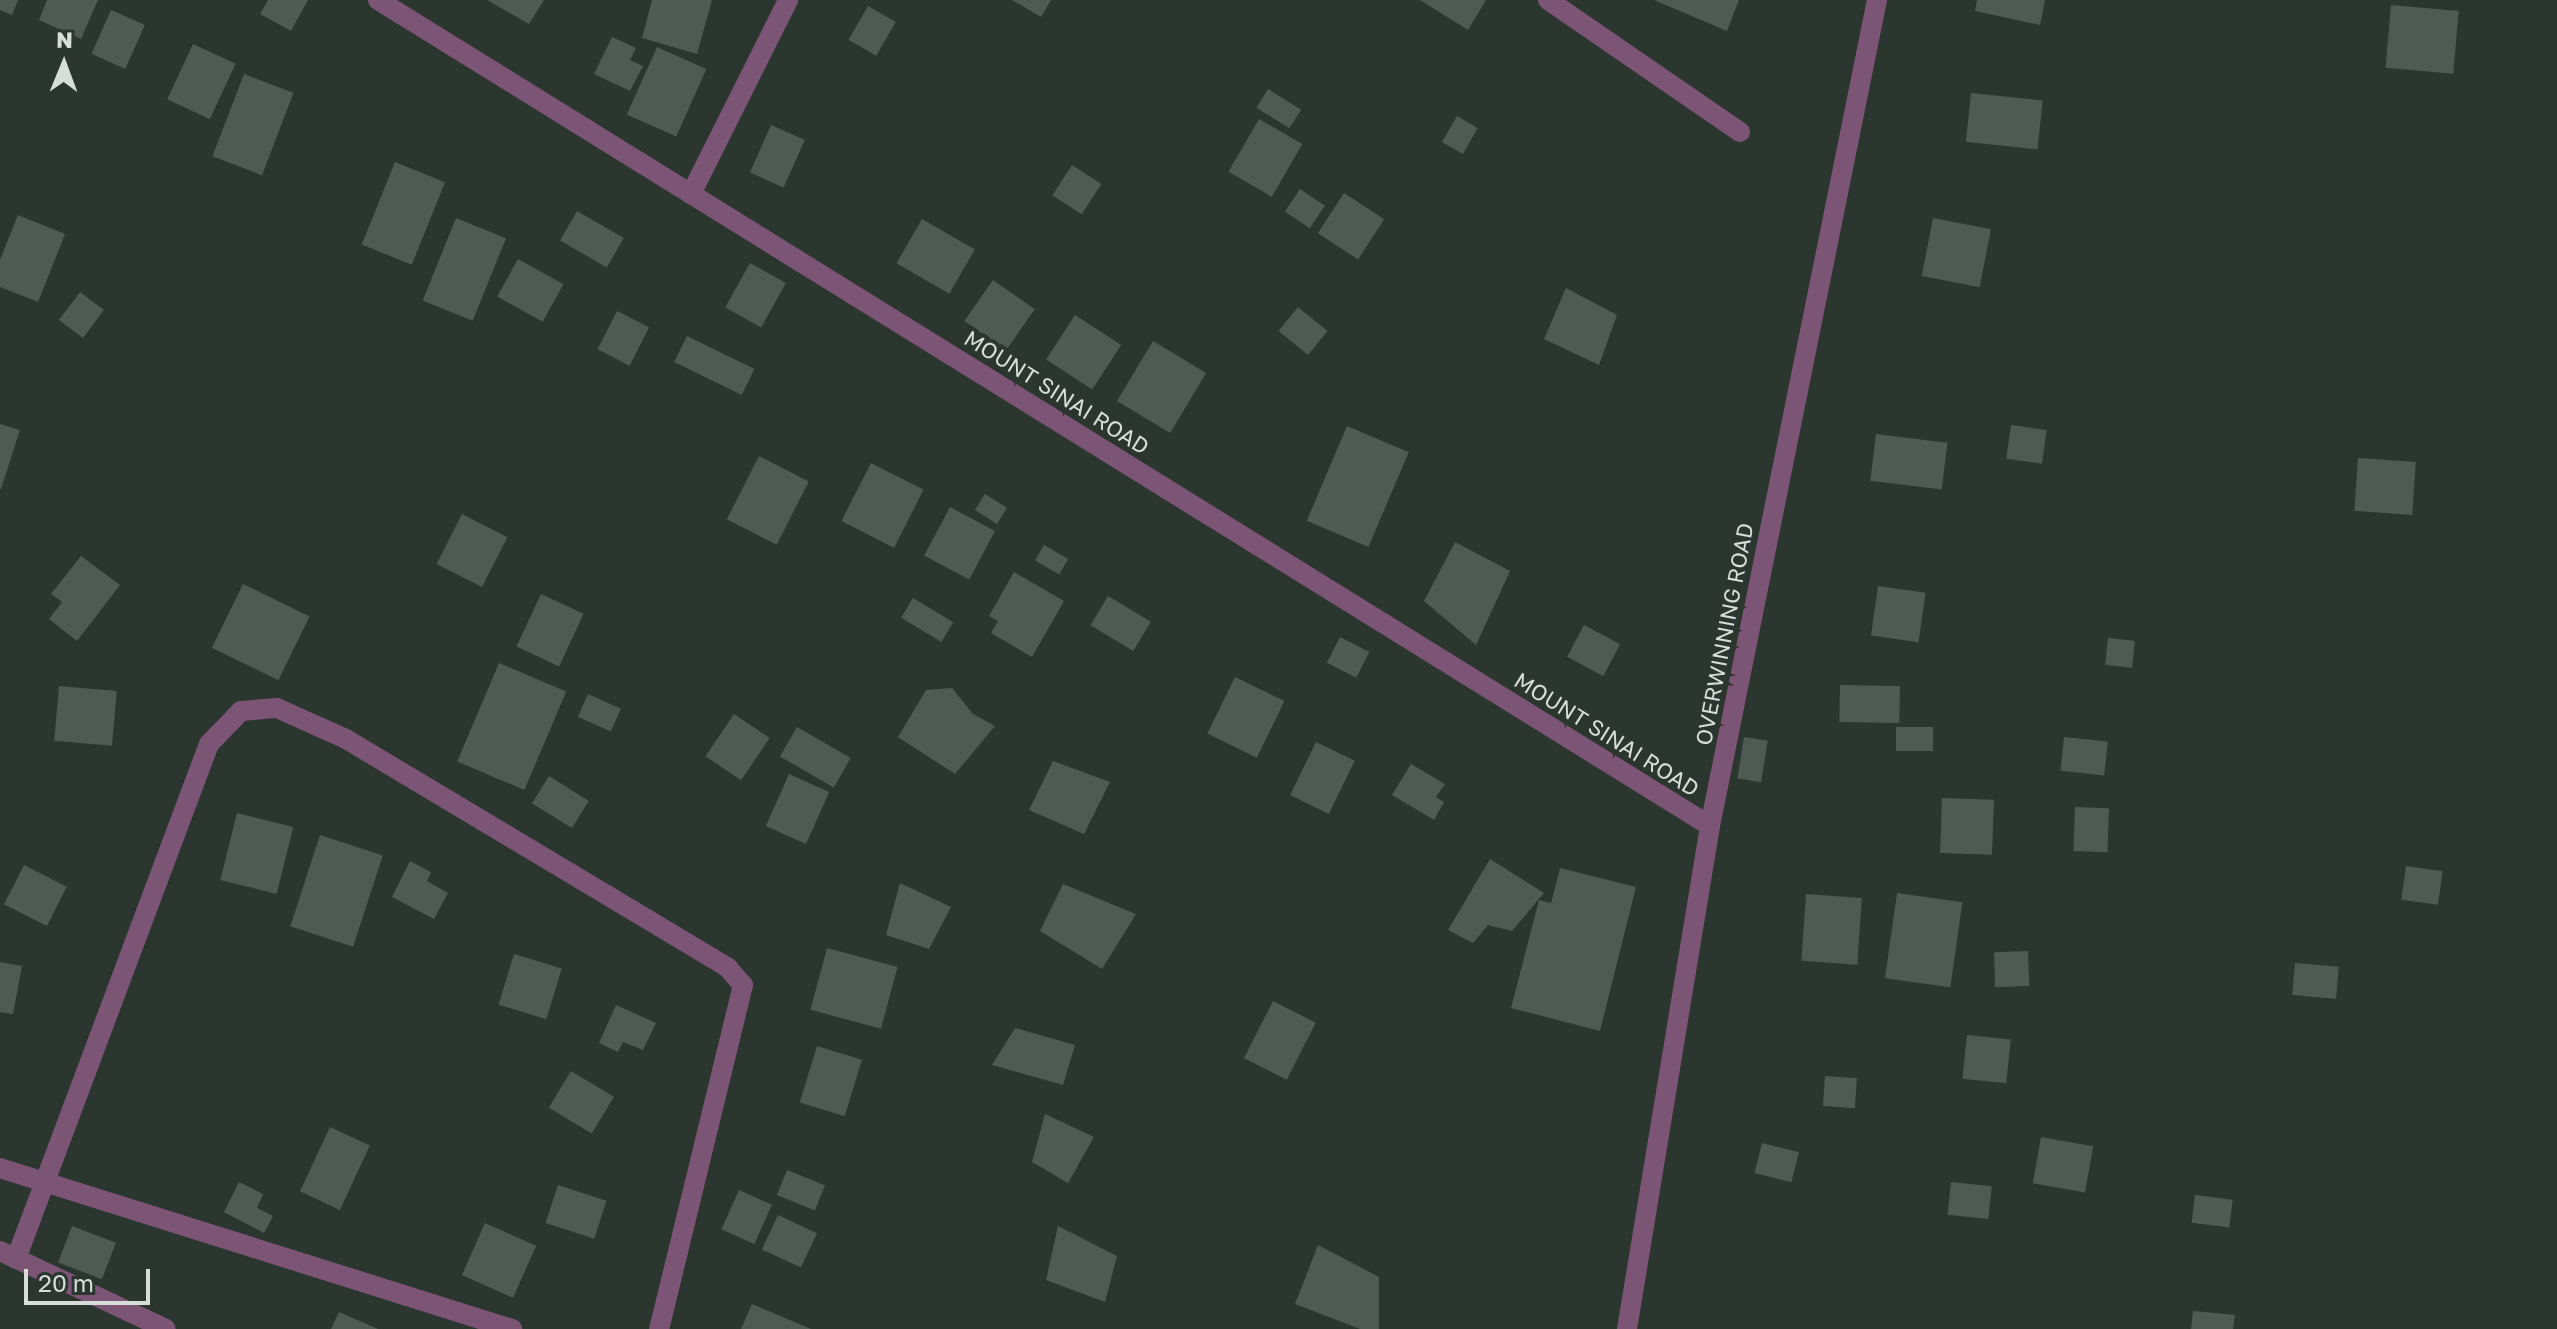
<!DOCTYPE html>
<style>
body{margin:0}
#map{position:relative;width:2557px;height:1329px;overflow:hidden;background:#2b362f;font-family:"Golos Text",sans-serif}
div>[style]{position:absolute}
.building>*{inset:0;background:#4f5a53;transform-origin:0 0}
.minor>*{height:20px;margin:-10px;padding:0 10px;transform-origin:10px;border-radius:10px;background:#7c5475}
span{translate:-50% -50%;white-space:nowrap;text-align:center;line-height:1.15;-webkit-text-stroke:8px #2b362f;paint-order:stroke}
.street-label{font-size:22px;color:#d7ddd9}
.north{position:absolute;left:24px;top:24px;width:80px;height:80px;-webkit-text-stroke:6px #2b362f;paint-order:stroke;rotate:1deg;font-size:22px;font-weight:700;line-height:32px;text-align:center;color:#d7ddd9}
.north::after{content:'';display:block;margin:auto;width:28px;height:36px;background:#d7ddd9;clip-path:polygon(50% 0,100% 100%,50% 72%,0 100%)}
.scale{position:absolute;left:24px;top:1269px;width:126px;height:36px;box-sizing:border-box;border:4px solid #d7ddd9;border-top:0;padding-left:10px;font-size:24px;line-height:28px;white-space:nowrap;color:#d7ddd9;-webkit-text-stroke:6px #2b362f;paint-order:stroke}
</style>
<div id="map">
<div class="building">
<div style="clip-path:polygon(0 0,18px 0,12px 15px,0 10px)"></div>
<div style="clip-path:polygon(47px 0,98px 0,81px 39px,39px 20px)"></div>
<div style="clip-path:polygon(268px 0,308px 0,291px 31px,260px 14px)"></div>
<div style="clip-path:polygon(487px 0,544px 0,529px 24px)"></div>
<div style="clip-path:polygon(652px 0,712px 0,697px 54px,642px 38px)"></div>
<div style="clip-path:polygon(1012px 0,1051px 0,1041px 17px)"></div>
<div style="clip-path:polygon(1420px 0,1486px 0,1468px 30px)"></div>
<div style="clip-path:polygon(1654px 0,1739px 0,1727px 31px)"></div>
<div style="clip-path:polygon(1977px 0,2045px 0,2040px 25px,1975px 11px)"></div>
<div style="left:2391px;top:5px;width:68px;height:63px;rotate:5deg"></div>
<div style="left:868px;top:6px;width:32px;height:39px;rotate:30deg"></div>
<div style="left:111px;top:10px;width:37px;height:48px;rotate:24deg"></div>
<div style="clip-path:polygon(612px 37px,636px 48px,630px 60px,643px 66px,630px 91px,594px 74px)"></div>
<div style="left:193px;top:44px;width:47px;height:61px;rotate:25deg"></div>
<div style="left:657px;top:47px;width:54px;height:74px;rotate:24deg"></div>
<div style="left:244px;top:74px;width:53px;height:88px;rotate:21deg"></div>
<div style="left:1268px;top:89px;width:39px;height:22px;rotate:32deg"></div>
<div style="left:1971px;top:93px;width:72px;height:49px;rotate:6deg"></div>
<div style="left:1457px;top:116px;width:24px;height:30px;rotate:30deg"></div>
<div style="left:1259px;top:119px;width:50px;height:61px;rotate:30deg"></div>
<div style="left:771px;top:125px;width:37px;height:52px;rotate:24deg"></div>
<div style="left:395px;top:162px;width:54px;height:89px;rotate:22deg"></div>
<div style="left:1072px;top:165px;width:35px;height:36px;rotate:33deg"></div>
<div style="left:1300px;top:189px;width:30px;height:27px;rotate:34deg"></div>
<div style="left:1344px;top:193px;width:48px;height:48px;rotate:33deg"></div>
<div style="left:577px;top:211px;width:54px;height:34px;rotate:30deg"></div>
<div style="clip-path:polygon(18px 215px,65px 234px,38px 302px,0 287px,0 260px)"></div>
<div style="left:456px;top:218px;width:54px;height:89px;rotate:22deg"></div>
<div style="left:1933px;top:218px;width:59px;height:59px;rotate:11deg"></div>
<div style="left:922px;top:219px;width:61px;height:51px;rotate:30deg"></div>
<div style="left:518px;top:259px;width:52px;height:43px;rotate:29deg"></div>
<div style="left:750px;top:263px;width:41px;height:51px;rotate:29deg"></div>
<div style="left:993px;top:280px;width:51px;height:50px;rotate:35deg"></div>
<div style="clip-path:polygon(1566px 288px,1617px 315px,1599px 365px,1544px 339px)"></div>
<div style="left:80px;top:292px;width:30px;height:35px;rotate:37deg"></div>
<div style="left:1298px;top:307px;width:38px;height:31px;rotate:39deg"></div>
<div style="left:617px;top:311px;width:36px;height:43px;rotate:27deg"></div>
<div style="left:1075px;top:315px;width:55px;height:53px;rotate:33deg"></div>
<div style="left:687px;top:336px;width:75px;height:29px;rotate:26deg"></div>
<div style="left:1153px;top:341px;width:62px;height:70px;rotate:31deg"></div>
<div style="clip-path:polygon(0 424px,20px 430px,1px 489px,0 489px)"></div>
<div style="left:2011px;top:425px;width:36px;height:34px;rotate:8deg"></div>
<div style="left:1347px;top:426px;width:67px;height:103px;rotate:23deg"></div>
<div style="left:1876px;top:434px;width:72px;height:47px;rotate:7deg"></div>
<div style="left:759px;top:456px;width:56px;height:71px;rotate:27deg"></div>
<div style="left:2358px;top:458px;width:58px;height:53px;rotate:4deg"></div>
<div style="left:871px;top:463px;width:59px;height:65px;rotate:27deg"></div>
<div style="left:985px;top:494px;width:26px;height:19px;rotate:32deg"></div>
<div style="left:950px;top:507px;width:51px;height:55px;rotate:28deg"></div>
<div style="left:462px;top:514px;width:51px;height:56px;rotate:27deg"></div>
<div style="clip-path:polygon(1455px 542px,1510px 571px,1476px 645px,1424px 601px)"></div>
<div style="left:1044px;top:545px;width:28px;height:18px;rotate:30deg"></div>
<div style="clip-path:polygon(81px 556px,120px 585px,77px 641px,49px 619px,62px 602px,51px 594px)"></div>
<div style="clip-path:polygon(1014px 572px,1064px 601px,1032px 657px,991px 633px,998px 621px,989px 616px)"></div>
<div style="left:243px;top:584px;width:74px;height:71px;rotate:26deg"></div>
<div style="left:1878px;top:586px;width:48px;height:50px;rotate:8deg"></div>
<div style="left:541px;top:594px;width:47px;height:58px;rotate:25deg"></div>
<div style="left:1108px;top:596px;width:50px;height:34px;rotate:31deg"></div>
<div style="left:913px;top:598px;width:47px;height:23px;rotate:31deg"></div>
<div style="left:1584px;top:625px;width:41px;height:36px;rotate:28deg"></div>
<div style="left:1340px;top:637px;width:33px;height:29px;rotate:27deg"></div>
<div style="left:2108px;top:638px;width:27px;height:27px;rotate:6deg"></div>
<div style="left:499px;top:663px;width:73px;height:107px;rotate:23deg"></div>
<div style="left:1235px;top:677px;width:55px;height:63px;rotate:26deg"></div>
<div style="left:1840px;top:685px;width:60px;height:37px;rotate:1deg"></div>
<div style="left:59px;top:686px;width:58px;height:55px;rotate:5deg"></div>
<div style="clip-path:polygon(952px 688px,973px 714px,995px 726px,955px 774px,898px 737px,926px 690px)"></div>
<div style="left:588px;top:694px;width:36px;height:25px;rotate:24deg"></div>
<div style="left:734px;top:714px;width:43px;height:51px;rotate:34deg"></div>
<div style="left:797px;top:727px;width:62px;height:34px;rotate:30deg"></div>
<div style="left:1933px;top:727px;width:24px;height:37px;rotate:90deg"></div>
<div style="left:1744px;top:737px;width:24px;height:42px;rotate:9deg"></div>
<div style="left:2064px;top:737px;width:44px;height:34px;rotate:6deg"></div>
<div style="left:1316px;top:742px;width:43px;height:59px;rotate:26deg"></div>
<div style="clip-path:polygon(1053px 761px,1110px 782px,1084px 834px,1029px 810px)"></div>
<div style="clip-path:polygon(1411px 764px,1445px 784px,1436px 797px,1444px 802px,1434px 820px,1392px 795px)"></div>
<div style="left:789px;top:774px;width:44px;height:57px;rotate:24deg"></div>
<div style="left:549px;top:776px;width:47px;height:32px;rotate:32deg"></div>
<div style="left:1942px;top:798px;width:52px;height:55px;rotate:2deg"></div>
<div style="left:2075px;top:807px;width:34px;height:44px;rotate:2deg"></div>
<div style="left:237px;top:813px;width:58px;height:69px;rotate:14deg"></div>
<div style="left:320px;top:835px;width:66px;height:96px;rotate:18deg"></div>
<div style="clip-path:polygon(1490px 859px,1544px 893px,1512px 931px,1488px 925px,1473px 943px,1448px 930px)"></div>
<div style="clip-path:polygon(410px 861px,431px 872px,427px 881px,448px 893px,434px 919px,392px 897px)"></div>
<div style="left:24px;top:865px;width:48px;height:44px;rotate:27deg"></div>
<div style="left:2406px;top:866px;width:37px;height:34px;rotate:8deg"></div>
<div style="clip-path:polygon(1560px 868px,1636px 887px,1600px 1031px,1511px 1008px,1539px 900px,1551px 903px)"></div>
<div style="clip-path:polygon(900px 883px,951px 907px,929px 949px,886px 935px)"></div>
<div style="clip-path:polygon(1063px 884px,1136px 914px,1102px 969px,1040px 931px)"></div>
<div style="left:1897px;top:893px;width:66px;height:86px;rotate:8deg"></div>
<div style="left:1806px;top:894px;width:56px;height:67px;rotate:4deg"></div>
<div style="left:827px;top:948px;width:73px;height:64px;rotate:15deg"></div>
<div style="left:2028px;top:951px;width:35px;height:34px;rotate:88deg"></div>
<div style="left:514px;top:954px;width:50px;height:53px;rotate:17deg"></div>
<div style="clip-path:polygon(0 962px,22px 966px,13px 1014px,0 1012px)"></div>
<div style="left:2295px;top:963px;width:44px;height:32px;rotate:5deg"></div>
<div style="left:1273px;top:1001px;width:48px;height:64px;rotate:27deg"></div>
<div style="clip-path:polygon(616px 1005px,656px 1023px,643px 1050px,623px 1042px,618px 1052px,599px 1043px)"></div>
<div style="clip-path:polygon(1015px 1028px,1075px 1045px,1063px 1085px,992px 1065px)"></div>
<div style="left:1967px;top:1035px;width:44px;height:44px;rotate:6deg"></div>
<div style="left:817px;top:1046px;width:47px;height:59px;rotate:17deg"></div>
<div style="left:571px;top:1071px;width:50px;height:43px;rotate:31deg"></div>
<div style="left:1825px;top:1076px;width:32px;height:30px;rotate:4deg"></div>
<div style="clip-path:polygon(1045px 1114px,1094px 1137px,1068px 1183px,1032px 1162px)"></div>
<div style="left:330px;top:1127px;width:44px;height:71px;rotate:25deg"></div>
<div style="left:2041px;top:1137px;width:53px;height:47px;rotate:10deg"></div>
<div style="left:1762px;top:1143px;width:38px;height:31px;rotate:14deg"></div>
<div style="left:787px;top:1170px;width:41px;height:27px;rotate:22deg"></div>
<div style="clip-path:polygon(239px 1182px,263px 1194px,257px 1208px,273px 1216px,264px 1233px,224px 1212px)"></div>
<div style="left:1951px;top:1182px;width:41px;height:33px;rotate:6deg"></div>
<div style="left:558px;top:1185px;width:51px;height:40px;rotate:18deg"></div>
<div style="left:739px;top:1190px;width:36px;height:43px;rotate:24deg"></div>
<div style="left:2195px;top:1195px;width:38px;height:28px;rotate:7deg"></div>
<div style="left:778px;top:1215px;width:43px;height:38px;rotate:25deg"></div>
<div style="left:485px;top:1223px;width:56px;height:57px;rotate:24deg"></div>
<div style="left:72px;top:1226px;width:47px;height:39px;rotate:21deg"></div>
<div style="clip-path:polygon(1058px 1226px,1117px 1256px,1105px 1302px,1046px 1280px)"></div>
<div style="clip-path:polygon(1318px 1245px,1379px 1277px,1379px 1329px,1360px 1329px,1295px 1304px)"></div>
<div style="clip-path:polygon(752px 1304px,811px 1329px,741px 1329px)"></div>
<div style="clip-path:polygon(2193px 1311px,2235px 1315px,2233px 1329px,2191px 1329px)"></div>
<div style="clip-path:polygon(339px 1312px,378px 1329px,331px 1329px)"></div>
</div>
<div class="minor">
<div style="left:378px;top:0;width:1567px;rotate:31.8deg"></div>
<div style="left:1548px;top:0;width:233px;rotate:34.5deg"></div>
<div style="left:691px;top:194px;width:217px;rotate:-63.4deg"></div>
<div style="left:0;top:1168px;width:537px;rotate:17.46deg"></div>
<div style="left:0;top:1251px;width:183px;rotate:25.2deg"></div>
<div style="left:16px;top:1259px;width:550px;rotate:-69.46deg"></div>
<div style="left:209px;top:744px;width:46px;rotate:-45.9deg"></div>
<div style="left:241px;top:711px;width:36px;rotate:-5deg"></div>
<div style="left:277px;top:708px;width:76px;rotate:24.2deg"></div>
<div style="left:346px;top:739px;width:445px;rotate:30.9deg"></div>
<div style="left:728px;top:968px;width:23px;rotate:49deg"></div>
<div style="left:743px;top:985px;width:354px;rotate:103.7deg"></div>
<div style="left:1627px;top:1329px;width:510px;rotate:-80.63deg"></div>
<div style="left:1710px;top:826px;width:843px;rotate:-78.57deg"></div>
</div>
<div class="street-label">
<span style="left:1057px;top:392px;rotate:32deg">MOUNT SINAI ROAD</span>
<span style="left:1724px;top:634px;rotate:-79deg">OVERWINNING ROAD</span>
<span style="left:1607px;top:734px;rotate:32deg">MOUNT SINAI ROAD</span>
</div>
<div class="north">N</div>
<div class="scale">20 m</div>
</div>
